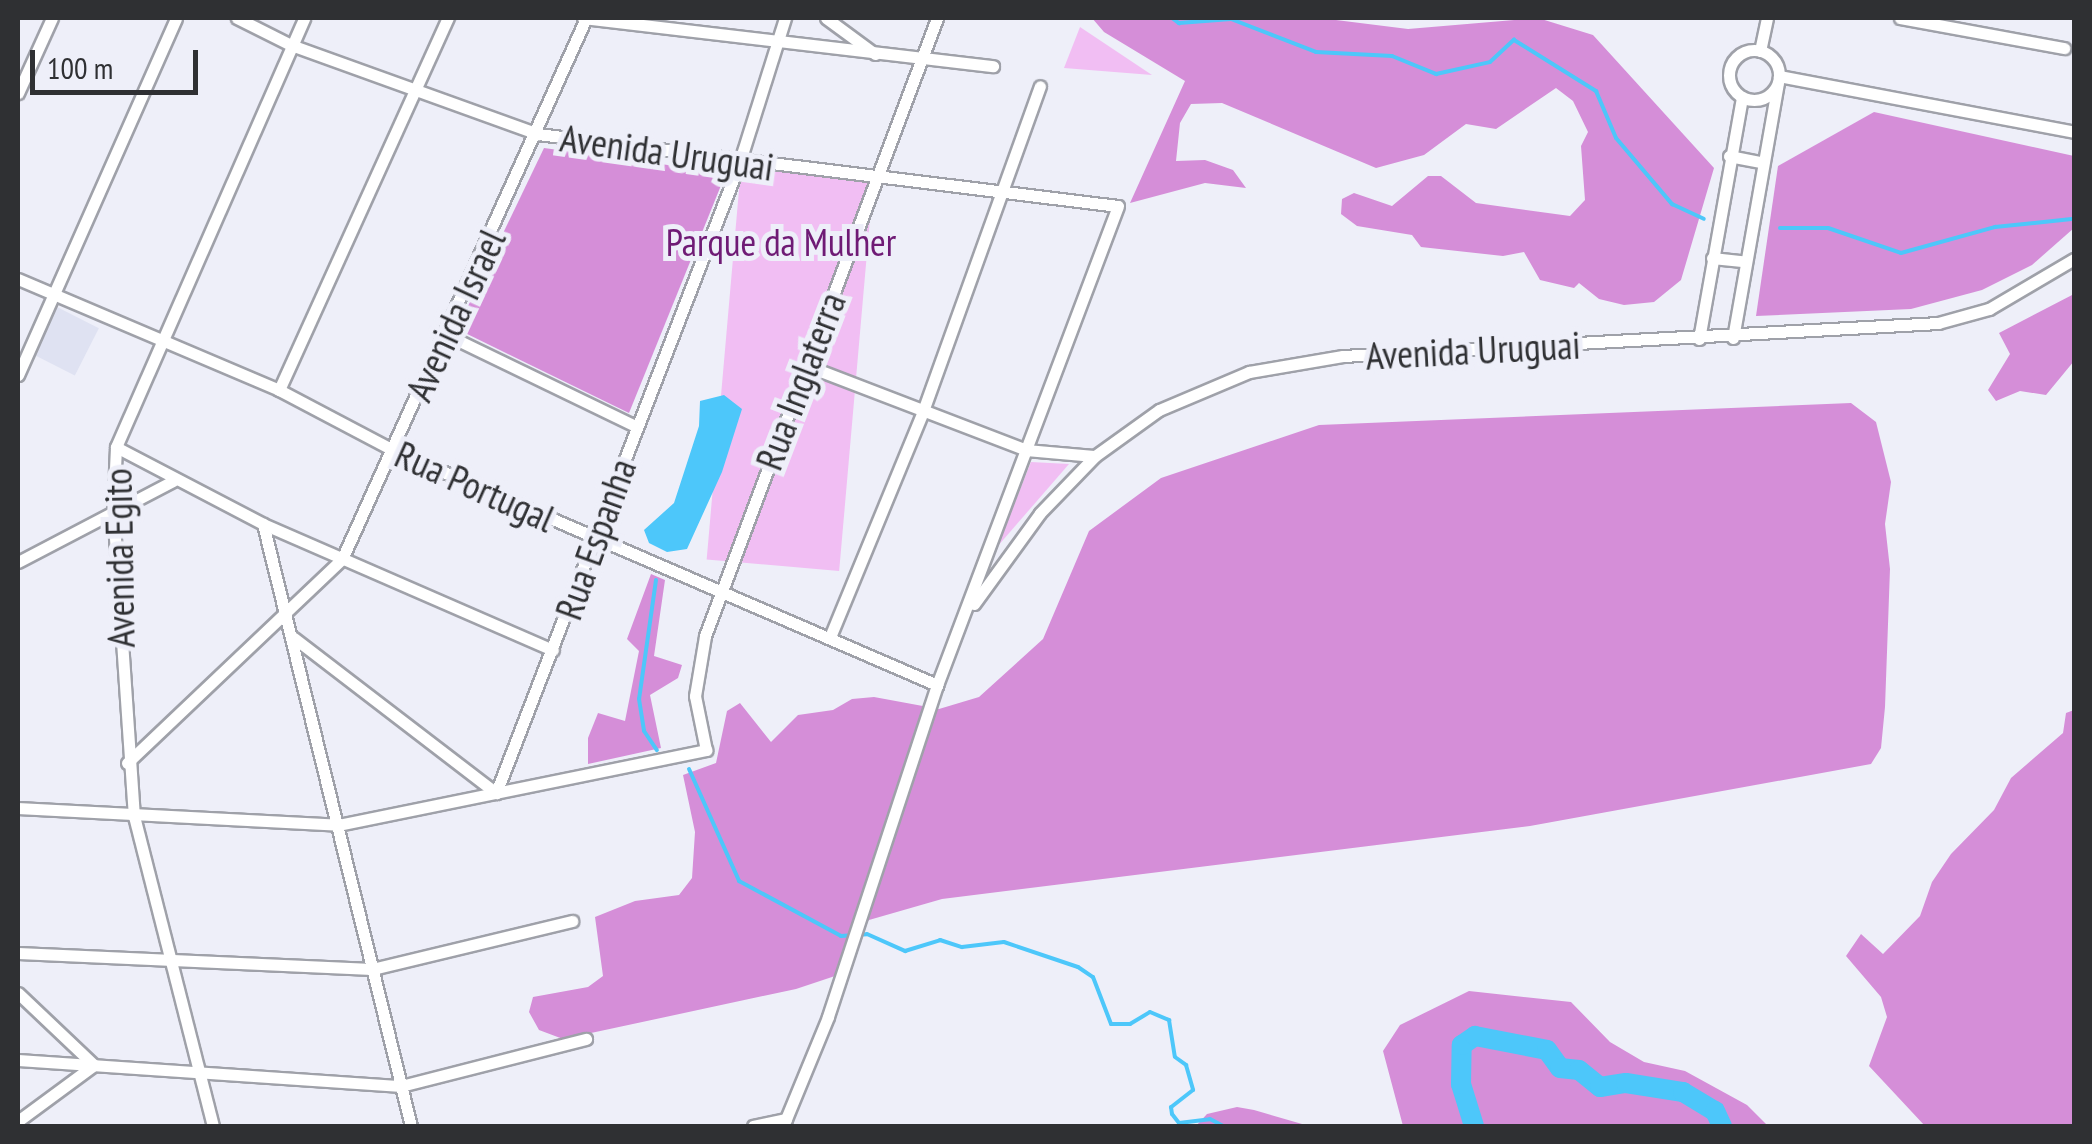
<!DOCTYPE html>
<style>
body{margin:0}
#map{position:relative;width:2092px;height:1144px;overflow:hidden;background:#eeeff9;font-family:"PT Sans Narrow",sans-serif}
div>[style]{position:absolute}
.built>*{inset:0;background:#dfe2f2;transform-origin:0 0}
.green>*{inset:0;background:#f1bef3;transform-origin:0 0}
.forest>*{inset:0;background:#d58ed8}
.water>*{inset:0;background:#4dc7fa}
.stream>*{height:4px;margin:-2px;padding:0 2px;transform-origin:2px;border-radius:2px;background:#4dc7fa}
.river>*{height:20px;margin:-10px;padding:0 10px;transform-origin:10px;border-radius:10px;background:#4dc7fa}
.roads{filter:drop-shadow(2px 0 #9fa1a9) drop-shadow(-2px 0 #9fa1a9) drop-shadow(0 2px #9fa1a9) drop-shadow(0 -2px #9fa1a9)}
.street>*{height:11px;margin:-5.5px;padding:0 5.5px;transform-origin:5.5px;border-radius:5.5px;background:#fff}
.street>.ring{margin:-5.5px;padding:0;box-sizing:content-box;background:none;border:11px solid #fff;border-radius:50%}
span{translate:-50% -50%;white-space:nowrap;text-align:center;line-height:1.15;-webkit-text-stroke:10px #eeeff9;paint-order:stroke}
.street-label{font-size:38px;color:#2f3033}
.park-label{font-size:38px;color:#6f1b75}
.frame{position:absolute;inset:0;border:20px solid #2f3033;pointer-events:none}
.scale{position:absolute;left:30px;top:50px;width:168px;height:45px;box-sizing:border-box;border:5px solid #2f3033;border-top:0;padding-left:12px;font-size:30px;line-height:35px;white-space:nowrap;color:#2f3033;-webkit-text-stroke:8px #eeeff9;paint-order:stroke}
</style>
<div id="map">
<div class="built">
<div style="left:57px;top:307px;width:47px;height:53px;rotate:27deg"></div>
</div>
<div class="green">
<div style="clip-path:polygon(1080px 27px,1152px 75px,1064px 68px)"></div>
<div style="left:741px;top:167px;width:133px;height:394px;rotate:5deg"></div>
<div style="clip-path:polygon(1031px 462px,1069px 464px,997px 547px)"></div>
</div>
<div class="forest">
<div style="clip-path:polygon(1092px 18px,1320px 18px,1408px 29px,1538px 18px,1593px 35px,1714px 168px,1681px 280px,1654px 302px,1624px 305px,1599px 299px,1579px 283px,1574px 288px,1540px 280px,1524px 252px,1503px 256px,1421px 247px,1412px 235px,1357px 226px,1341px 214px,1342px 199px,1354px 193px,1392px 206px,1428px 176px,1441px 176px,1476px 203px,1570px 216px,1585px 200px,1581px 146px,1588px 132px,1573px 101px,1556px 88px,1496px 129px,1466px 124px,1424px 155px,1376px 168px,1222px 103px,1191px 104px,1180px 123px,1176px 161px,1205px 160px,1233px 170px,1246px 188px,1205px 183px,1130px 203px,1185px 81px,1104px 32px)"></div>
<div style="clip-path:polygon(1874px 112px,2074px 156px,2074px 228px,2032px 265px,1982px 290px,1911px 309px,1756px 316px,1778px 166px)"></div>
<div style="clip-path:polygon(544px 148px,726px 173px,629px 413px,457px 329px)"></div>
<div style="clip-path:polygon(2074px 294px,2074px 361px,2046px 395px,2020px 391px,1996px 401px,1988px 390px,2010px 354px,1999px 333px)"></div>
<div style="clip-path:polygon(1851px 403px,1876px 422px,1891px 482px,1885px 524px,1890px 569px,1885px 707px,1881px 748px,1871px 764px,1530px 826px,942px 899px,869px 920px,853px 934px,841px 974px,796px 989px,563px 1039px,539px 1030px,529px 1012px,533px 997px,588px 987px,603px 976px,595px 917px,635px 901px,679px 895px,692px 878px,695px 832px,683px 775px,716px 763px,727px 711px,740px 703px,771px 742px,798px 715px,833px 710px,852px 699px,874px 697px,939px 709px,979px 697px,1043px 639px,1089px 531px,1161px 478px,1319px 425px)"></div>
<div style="clip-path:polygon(651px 574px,665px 580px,654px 656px,682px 665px,678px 678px,650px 695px,661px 748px,588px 764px,588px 738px,598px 713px,625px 721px,639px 651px,627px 639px)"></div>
<div style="clip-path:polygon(2074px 710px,2074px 1126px,1925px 1126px,1869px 1066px,1887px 1017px,1881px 997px,1846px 956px,1861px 934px,1883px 954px,1920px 916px,1932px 882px,1951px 854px,1994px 810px,2011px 778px,2063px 733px,2066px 713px)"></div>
<div style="clip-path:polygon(1469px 991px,1571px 1002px,1610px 1042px,1644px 1062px,1685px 1071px,1747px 1105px,1768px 1126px,1403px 1126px,1383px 1051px,1400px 1025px)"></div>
<div style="clip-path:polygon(1237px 1107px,1254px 1110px,1309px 1126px,1196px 1126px,1207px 1114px)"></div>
</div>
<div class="water">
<div style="clip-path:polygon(724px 395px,742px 409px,722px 472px,687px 549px,667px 552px,649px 543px,644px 530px,674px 503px,699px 426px,700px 401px)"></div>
</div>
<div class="stream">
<div style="left:1172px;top:18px;width:9px;rotate:36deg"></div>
<div style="left:1179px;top:23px;width:52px;rotate:-4.4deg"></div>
<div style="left:1231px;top:19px;width:91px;rotate:21.2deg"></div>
<div style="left:1316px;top:52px;width:76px;rotate:3deg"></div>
<div style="left:1392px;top:56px;width:48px;rotate:22.2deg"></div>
<div style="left:1436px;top:74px;width:55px;rotate:-12.5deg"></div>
<div style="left:1490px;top:62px;width:33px;rotate:-43deg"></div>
<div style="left:1514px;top:40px;width:97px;rotate:31.9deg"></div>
<div style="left:1596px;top:91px;width:51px;rotate:66.9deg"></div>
<div style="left:1616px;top:138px;width:87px;rotate:49.7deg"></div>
<div style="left:1672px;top:204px;width:35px;rotate:25deg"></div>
<div style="left:1780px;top:228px;width:48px"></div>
<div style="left:1828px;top:228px;width:77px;rotate:18.9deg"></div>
<div style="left:1901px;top:253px;width:98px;rotate:-15.5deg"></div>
<div style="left:1995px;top:227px;width:77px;rotate:-5.9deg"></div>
<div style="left:656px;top:580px;width:120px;rotate:98.1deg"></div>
<div style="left:639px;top:699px;width:32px;rotate:81deg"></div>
<div style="left:644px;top:731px;width:23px;rotate:56deg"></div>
<div style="left:689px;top:769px;width:123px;rotate:65.9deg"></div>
<div style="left:739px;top:881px;width:116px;rotate:28.3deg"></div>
<div style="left:841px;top:936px;width:26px;rotate:-4deg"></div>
<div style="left:867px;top:934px;width:42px;rotate:24.1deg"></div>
<div style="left:905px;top:951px;width:37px;rotate:-17deg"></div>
<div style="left:940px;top:940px;width:23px;rotate:18deg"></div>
<div style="left:962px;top:947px;width:42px;rotate:-6.8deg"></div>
<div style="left:1004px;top:942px;width:78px;rotate:18.7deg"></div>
<div style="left:1078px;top:967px;width:18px;rotate:34deg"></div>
<div style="left:1093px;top:977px;width:50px;rotate:69deg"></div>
<div style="left:1111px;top:1024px;width:19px"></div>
<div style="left:1130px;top:1024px;width:23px;rotate:-31deg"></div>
<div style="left:1150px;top:1012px;width:21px;rotate:23deg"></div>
<div style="left:1169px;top:1020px;width:37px;rotate:81deg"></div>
<div style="left:1175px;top:1057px;width:14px;rotate:36deg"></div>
<div style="left:1186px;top:1065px;width:26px;rotate:74deg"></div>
<div style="left:1193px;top:1090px;width:28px;rotate:142deg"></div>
<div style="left:1171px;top:1107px;width:7px;rotate:82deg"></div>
<div style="left:1172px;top:1114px;width:11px;rotate:52deg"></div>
<div style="left:1179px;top:1123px;width:31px;rotate:-7deg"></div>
<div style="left:1210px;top:1119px;width:15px;rotate:28deg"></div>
</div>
<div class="river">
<div style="left:1474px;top:1126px;width:44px;rotate:-107.2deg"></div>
<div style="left:1461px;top:1084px;width:39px;rotate:-89deg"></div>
<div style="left:1462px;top:1045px;width:16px;rotate:-35deg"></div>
<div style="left:1475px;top:1036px;width:73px;rotate:11deg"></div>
<div style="left:1547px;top:1050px;width:22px;rotate:54deg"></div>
<div style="left:1560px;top:1068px;width:19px;rotate:6deg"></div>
<div style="left:1579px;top:1070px;width:27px;rotate:39deg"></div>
<div style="left:1600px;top:1087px;width:26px;rotate:-9deg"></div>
<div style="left:1626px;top:1083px;width:58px;rotate:9deg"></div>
<div style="left:1683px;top:1092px;width:37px;rotate:31deg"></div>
<div style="left:1715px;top:1111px;width:17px;rotate:65deg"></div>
</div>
<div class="roads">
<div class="street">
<div style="left:237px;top:18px;width:60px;rotate:26.6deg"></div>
<div style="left:291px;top:45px;width:263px;rotate:19.8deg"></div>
<div style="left:538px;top:134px;width:584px;rotate:7.08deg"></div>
<div style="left:1118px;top:206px;width:512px;rotate:110.7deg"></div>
<div style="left:937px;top:685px;width:349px;rotate:108.2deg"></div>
<div style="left:828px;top:1017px;width:118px;rotate:112.4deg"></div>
<div style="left:583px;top:18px;width:413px;rotate:6.7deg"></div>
<div style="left:826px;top:18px;width:61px;rotate:36.3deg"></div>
<div style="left:1900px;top:18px;width:167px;rotate:10.4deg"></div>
<div class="ring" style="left:1729px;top:50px;width:39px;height:39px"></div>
<div style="left:1760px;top:51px;width:34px;rotate:-78deg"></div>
<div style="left:1779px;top:76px;width:300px;rotate:10.7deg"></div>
<div style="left:18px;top:93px;width:82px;rotate:-65.6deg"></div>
<div style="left:1729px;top:156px;width:31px;rotate:11deg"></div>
<div style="left:1712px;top:258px;width:30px;rotate:6deg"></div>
<div style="left:18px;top:279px;width:284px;rotate:23deg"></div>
<div style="left:279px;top:390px;width:129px;rotate:27.8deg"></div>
<div style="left:393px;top:450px;width:593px;rotate:23.36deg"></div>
<div style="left:445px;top:334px;width:213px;rotate:25.8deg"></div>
<div style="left:1733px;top:338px;width:258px;rotate:-80deg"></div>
<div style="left:1699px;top:339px;width:246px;rotate:-79.9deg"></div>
<div style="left:805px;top:365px;width:237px;rotate:21deg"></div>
<div style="left:1026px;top:450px;width:68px;rotate:5deg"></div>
<div style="left:18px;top:375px;width:390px;rotate:-66.1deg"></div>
<div style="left:279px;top:390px;width:409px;rotate:-65.6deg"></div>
<div style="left:116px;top:447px;width:166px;rotate:27.6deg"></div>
<div style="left:263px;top:524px;width:316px;rotate:23.5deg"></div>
<div style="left:263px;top:524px;width:620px;rotate:76.19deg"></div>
<div style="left:18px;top:562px;width:175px;rotate:-27.6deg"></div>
<div style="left:974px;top:604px;width:112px;rotate:-54deg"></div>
<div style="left:1040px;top:513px;width:79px;rotate:-46deg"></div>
<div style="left:1095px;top:456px;width:79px;rotate:-35.7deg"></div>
<div style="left:1159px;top:410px;width:98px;rotate:-22.9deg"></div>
<div style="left:1249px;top:372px;width:95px;rotate:-9.7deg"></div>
<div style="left:1343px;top:356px;width:596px;rotate:-3.17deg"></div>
<div style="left:1938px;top:323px;width:53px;rotate:-15.4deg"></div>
<div style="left:1989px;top:309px;width:99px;rotate:-30.5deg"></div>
<div style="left:830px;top:637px;width:244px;rotate:-67.6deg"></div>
<div style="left:923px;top:411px;width:345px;rotate:-70.2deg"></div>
<div style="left:294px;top:638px;width:255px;rotate:37.5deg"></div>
<div style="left:127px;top:763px;width:296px;rotate:-43.5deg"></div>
<div style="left:342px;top:559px;width:593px;rotate:-65.72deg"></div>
<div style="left:496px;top:793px;width:674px;rotate:-68.88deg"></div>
<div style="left:739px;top:164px;width:153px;rotate:-72.5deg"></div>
<div style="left:18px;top:808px;width:320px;rotate:3deg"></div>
<div style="left:338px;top:825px;width:376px;rotate:-11.5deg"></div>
<div style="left:706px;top:750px;width:55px;rotate:-101.5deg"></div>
<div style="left:695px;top:696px;width:61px;rotate:-80.5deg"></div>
<div style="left:705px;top:636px;width:660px;rotate:-69.42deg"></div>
<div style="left:18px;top:953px;width:354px;rotate:2.6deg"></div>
<div style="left:372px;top:969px;width:206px;rotate:-13.5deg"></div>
<div style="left:18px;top:993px;width:105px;rotate:43.5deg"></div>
<div style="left:94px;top:1065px;width:94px;rotate:143.6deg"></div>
<div style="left:18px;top:1060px;width:384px;rotate:3.9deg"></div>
<div style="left:401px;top:1086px;width:191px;rotate:-14.3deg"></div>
<div style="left:213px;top:1126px;width:319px;rotate:-104.3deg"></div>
<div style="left:134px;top:817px;width:307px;rotate:-93.9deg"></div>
<div style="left:113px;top:511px;width:64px;rotate:-87.3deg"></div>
<div style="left:116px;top:447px;width:468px;rotate:-66.3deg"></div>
<div style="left:753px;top:1126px;width:34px;rotate:-12deg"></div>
</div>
</div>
<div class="street-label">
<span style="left:667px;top:152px;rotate:8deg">Avenida Uruguai</span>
<span style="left:455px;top:315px;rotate:-65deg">Avenida Israel</span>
<span style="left:1473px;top:350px;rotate:-3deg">Avenida Uruguai</span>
<span style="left:800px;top:381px;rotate:-69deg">Rua Inglaterra</span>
<span style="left:475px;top:486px;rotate:24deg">Rua Portugal</span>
<span style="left:595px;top:539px;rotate:-70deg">Rua Espanha</span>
<span style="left:119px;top:558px;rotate:-91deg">Avenida Egito</span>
</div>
<div class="park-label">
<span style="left:781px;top:242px">Parque da Mulher</span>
</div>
<div class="frame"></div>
<div class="scale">100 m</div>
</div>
